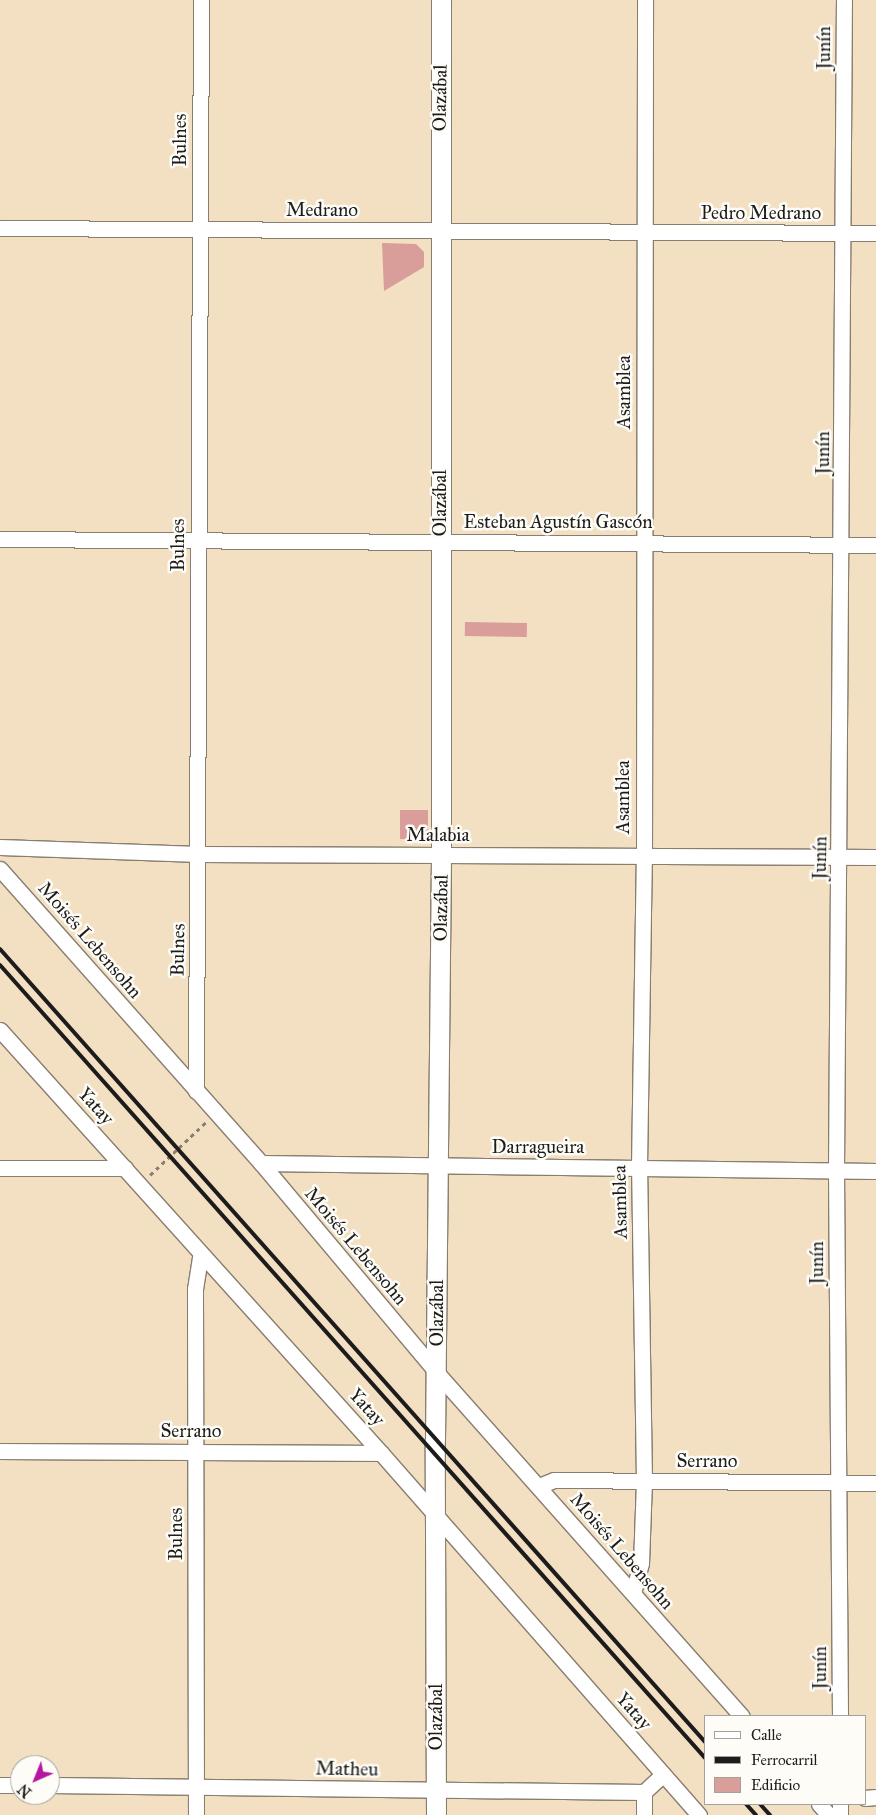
<!DOCTYPE html>
<meta charset="utf-8">
<style>
body{margin:0}
#map{position:relative;width:876px;height:1815px;overflow:hidden;background:#f3dfc2;font-family:"IM FELL Great Primer",serif}
div>[style]{position:absolute}
.building>*{inset:0;background:#d99d9a;transform-origin:0 0}
.path>*{height:2.5px;margin-top:-1.25px;transform-origin:0;background:repeating-linear-gradient(90deg,#887e6f 0 4px,transparent 0 8px)}
.roads{filter:drop-shadow(1px 0 #887e6f) drop-shadow(-1px 0 #887e6f) drop-shadow(0 1px #887e6f) drop-shadow(0 -1px #887e6f)}
.minor>*{height:15px;margin:-7.5px;padding:0 7.5px;transform-origin:7.5px;border-radius:7.5px;background:#fff}
.tertiary>*{height:19px;margin:-9.5px;padding:0 9.5px;transform-origin:9.5px;border-radius:9.5px;background:#fff}
.rail>*{height:4px;margin:-2px;padding:0 2px;transform-origin:2px;border-radius:2px;background:#1c1c1c}
span{translate:-50% -50%;white-space:nowrap;text-align:center;line-height:1.15;-webkit-text-stroke:5px #fdfcf7;paint-order:stroke}
.street-label{font-size:19px;color:#1c1c1c}
.legend{position:absolute;left:704px;top:1715px;width:162px;height:90px;box-sizing:border-box;background:#fdfcf7;border:1px solid #a3a29f;margin:0;padding:6px 9px;list-style:none;font-size:15px;color:#1c1c1c}
.legend li{display:flex;align-items:center;gap:10px;height:25px}
.legend b{width:25px;border:1px solid #a3a29f}
.north{position:absolute;left:10px;top:1755px;width:50px;height:50px;box-sizing:border-box;background:#fdfcf7;border:1px solid #a3a29f;border-radius:50%;rotate:224deg;font-size:14px;font-weight:700;line-height:20px;text-align:center;color:#1c1c1c}
.north::after{content:'';display:block;margin:auto;width:18px;height:22px;background:#b5179e;clip-path:polygon(50% 0,100% 100%,50% 72%,0 100%)}
</style>
<div id="map">
<div class="building">
<div style="clip-path:polygon(382px 243px,416px 244px,424px 252px,424px 267px,384px 291px)"></div>
<div style="left:465px;top:622px;width:62px;height:14px;rotate:1deg"></div>
<div style="clip-path:polygon(400px 810px,428px 810px,428px 834px,420px 840px,400px 839px)"></div>
</div>
<div class="path">
<div style="left:150px;top:1175px;width:77px;rotate:-43.4deg"></div>
</div>
<div class="roads">
<div class="minor">
<div style="left:0;top:228px;width:876px;rotate:0.33deg"></div>
<div style="left:0;top:539px;width:876px;rotate:0.39deg"></div>
<div style="left:0;top:847px;width:199px;rotate:2deg"></div>
<div style="left:199px;top:854px;width:677px;rotate:0.25deg"></div>
<div style="left:0;top:869px;width:393px;rotate:48.4deg"></div>
<div style="left:261px;top:1163px;width:274px;rotate:50deg"></div>
<div style="left:437px;top:1373px;width:459px;rotate:48.4deg"></div>
<div style="left:0;top:1030px;width:569px;rotate:47.99deg"></div>
<div style="left:381px;top:1453px;width:482px;rotate:48.7deg"></div>
<div style="left:196px;top:1091px;width:1091px;rotate:-89.74deg"></div>
<div style="left:261px;top:1163px;width:615px;rotate:0.75deg"></div>
<div style="left:0;top:1168px;width:125px"></div>
<div style="left:0;top:1451px;width:381px;rotate:0.3deg"></div>
<div style="left:539px;top:1486px;width:16px;rotate:-22deg"></div>
<div style="left:554px;top:1480px;width:322px;rotate:0.5deg"></div>
<div style="left:633px;top:1593px;width:31px;rotate:-75deg"></div>
<div style="left:641px;top:1563px;width:83px;rotate:-87.9deg"></div>
<div style="left:644px;top:1480px;width:313px;rotate:-90.9deg"></div>
<div style="left:639px;top:1167px;width:310px;rotate:-89.1deg"></div>
<div style="left:644px;top:857px;width:857px;rotate:-89.93deg"></div>
<div style="left:840px;top:1716px;width:545px;rotate:-90.42deg"></div>
<div style="left:836px;top:1171px;width:1171px;rotate:-89.61deg"></div>
<div style="left:0;top:1785px;width:20px"></div>
<div style="left:50px;top:1785px;width:594px;rotate:0.68deg"></div>
<div style="left:865px;top:1798px;width:11px;rotate:-5deg"></div>
<div style="left:819px;top:1804px;width:15px;rotate:48deg"></div>
<div style="left:196px;top:1815px;width:526px;rotate:-90.11deg"></div>
<div style="left:195px;top:1289px;width:36px;rotate:-81deg"></div>
<div style="left:644px;top:1815px;width:23px;rotate:-90deg"></div>
<div style="left:644px;top:1792px;width:26px;rotate:-43deg"></div>
<div style="left:840px;top:1815px;width:11px;rotate:-90deg"></div>
</div>
<div class="tertiary">
<div style="left:436px;top:1815px;width:375px;rotate:-90.2deg"></div>
<div style="left:435px;top:1440px;width:585px;rotate:-89.41deg"></div>
<div style="left:441px;top:855px;width:855px;rotate:-90deg"></div>
</div>
</div>
<div class="rail">
<div style="left:0;top:949px;width:1061px;rotate:48.36deg"></div>
<div style="left:0;top:965px;width:1061px;rotate:48.36deg"></div>
<div style="left:746px;top:1804px;width:15px;rotate:48deg"></div>
<div style="left:760px;top:1804px;width:15px;rotate:48deg"></div>
</div>
<div class="street-label">
<span style="left:824px;top:48px;rotate:-90deg">Junín</span>
<span style="left:440px;top:98px;rotate:-89deg">Olazábal</span>
<span style="left:180px;top:140px;rotate:-90deg">Bulnes</span>
<span style="left:322px;top:210px">Medrano</span>
<span style="left:761px;top:213px">Pedro Medrano</span>
<span style="left:624px;top:392px;rotate:-90deg">Asamblea</span>
<span style="left:823px;top:453px;rotate:-90deg">Junín</span>
<span style="left:440px;top:503px;rotate:-90deg">Olazábal</span>
<span style="left:558px;top:522px">Esteban Agustín Gascón</span>
<span style="left:178px;top:545px;rotate:-90deg">Bulnes</span>
<span style="left:623px;top:797px;rotate:-90deg">Asamblea</span>
<span style="left:438px;top:835px">Malabia</span>
<span style="left:820px;top:858px;rotate:-89deg">Junín</span>
<span style="left:441px;top:908px;rotate:-89deg">Olazábal</span>
<span style="left:90px;top:940px;rotate:49deg">Moisés Lebensohn</span>
<span style="left:178px;top:950px;rotate:-89deg">Bulnes</span>
<span style="left:96px;top:1106px;rotate:48deg">Yatay</span>
<span style="left:538px;top:1147px">Darragueira</span>
<span style="left:620px;top:1202px;rotate:-91deg">Asamblea</span>
<span style="left:356px;top:1246px;rotate:50deg">Moisés Lebensohn</span>
<span style="left:817px;top:1263px;rotate:-90deg">Junín</span>
<span style="left:437px;top:1313px;rotate:-90deg">Olazábal</span>
<span style="left:367px;top:1407px;rotate:48deg">Yatay</span>
<span style="left:191px;top:1431px">Serrano</span>
<span style="left:707px;top:1461px">Serrano</span>
<span style="left:176px;top:1534px;rotate:-90deg">Bulnes</span>
<span style="left:622px;top:1551px;rotate:49deg">Moisés Lebensohn</span>
<span style="left:820px;top:1668px;rotate:-90deg">Junín</span>
<span style="left:634px;top:1711px;rotate:49deg">Yatay</span>
<span style="left:436px;top:1717px;rotate:-90deg">Olazábal</span>
<span style="left:347px;top:1769px;rotate:1deg">Matheu</span>
</div>
<ul class="legend">
<li><b style="height:6px;background:#fff"></b>Calle</li>
<li><b style="height:6px;background:#1c1c1c"></b>Ferrocarril</li>
<li><b style="height:14px;background:#d99d9a"></b>Edificio</li>
</ul>
<div class="north">N</div>
</div>
